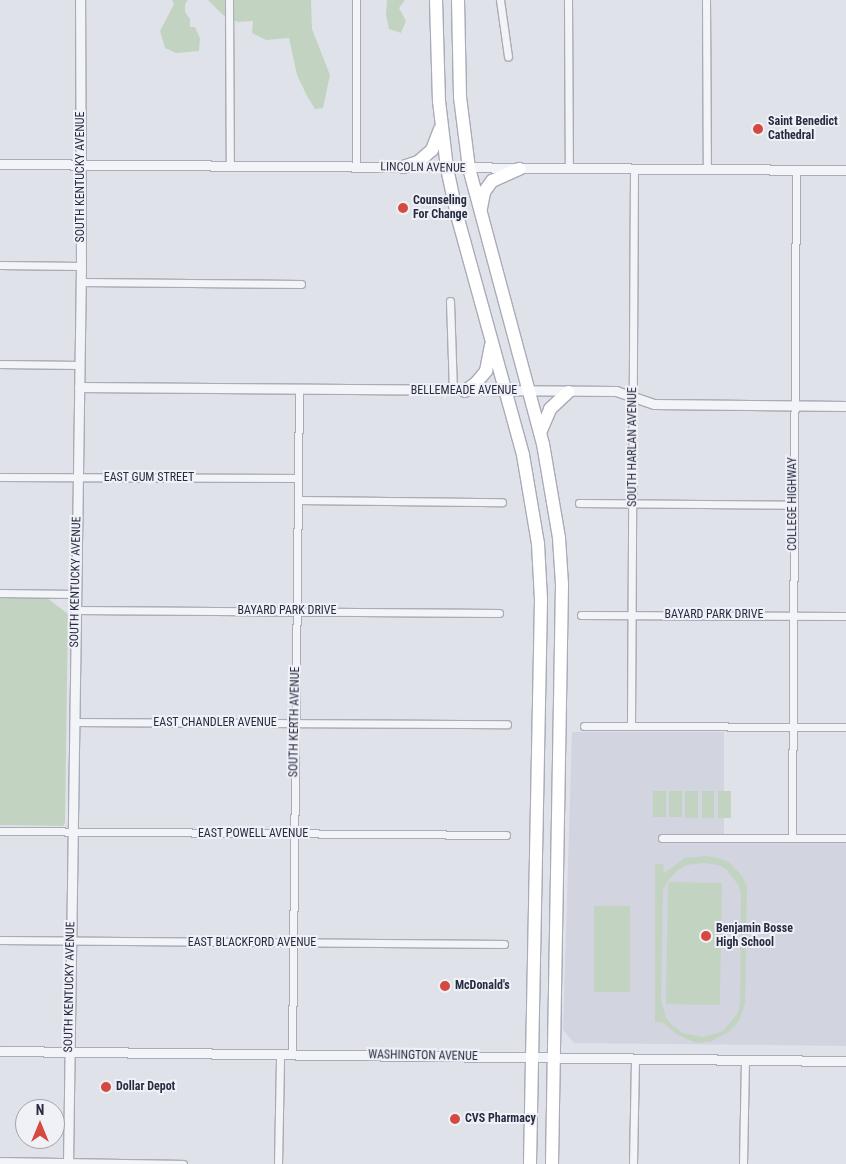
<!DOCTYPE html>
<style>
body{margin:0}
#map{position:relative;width:846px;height:1164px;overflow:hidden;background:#e0e2ea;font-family:"Roboto Condensed",sans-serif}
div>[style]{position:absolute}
.built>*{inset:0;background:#d2d4df}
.green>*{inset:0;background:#c2d4c1;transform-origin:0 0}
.roads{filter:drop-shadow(1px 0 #a9abb8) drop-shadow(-1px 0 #a9abb8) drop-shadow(0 1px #a9abb8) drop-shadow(0 -1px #a9abb8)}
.minor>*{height:7px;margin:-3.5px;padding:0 3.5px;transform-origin:3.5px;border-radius:3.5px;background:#f3f4f8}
.tertiary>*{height:9px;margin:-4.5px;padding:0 4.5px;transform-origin:4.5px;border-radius:4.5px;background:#f3f4f8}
.trunk>*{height:12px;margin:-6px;padding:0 6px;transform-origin:6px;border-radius:6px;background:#fff}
.dots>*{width:14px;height:14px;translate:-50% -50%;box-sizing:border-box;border:2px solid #f0f1f7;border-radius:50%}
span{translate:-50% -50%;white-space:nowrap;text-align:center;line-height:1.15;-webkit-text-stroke:4px #f0f1f7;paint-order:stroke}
.poi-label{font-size:12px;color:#282c42;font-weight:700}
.left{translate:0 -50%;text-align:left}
.street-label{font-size:12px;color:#282c42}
.north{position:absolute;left:15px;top:1099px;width:50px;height:50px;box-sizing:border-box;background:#f0f1f7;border:1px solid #a0a2af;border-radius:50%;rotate:0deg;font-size:14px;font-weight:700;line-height:20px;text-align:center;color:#282c42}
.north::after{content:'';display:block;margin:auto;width:18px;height:22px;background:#d54a40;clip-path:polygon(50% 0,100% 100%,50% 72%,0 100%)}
</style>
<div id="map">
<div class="built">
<div style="clip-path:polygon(572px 732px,724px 732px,724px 842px,846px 842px,846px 1046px,574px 1043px,563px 1030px)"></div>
</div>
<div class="green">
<div style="clip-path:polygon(172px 0,188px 0,185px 4px,185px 12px,190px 19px,190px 27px,195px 27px,200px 38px,199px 51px,176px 53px,165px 48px,160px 31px,174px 4px)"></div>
<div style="clip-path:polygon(208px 0,311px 0,312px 29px,330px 75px,323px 108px,315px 109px,307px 96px,297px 75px,289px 38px,266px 40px,252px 33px,253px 21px,238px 22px,223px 15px)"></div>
<div style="clip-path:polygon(387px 0,405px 0,399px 8px,406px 21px,401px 33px,389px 29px,386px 15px)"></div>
<div style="clip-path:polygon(0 597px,47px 598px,68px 614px,65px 823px,63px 826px,0 825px)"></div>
<div style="left:653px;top:791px;width:13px;height:26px"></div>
<div style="left:669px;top:791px;width:13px;height:26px"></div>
<div style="left:685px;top:791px;width:13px;height:27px"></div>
<div style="left:702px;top:791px;width:12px;height:27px"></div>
<div style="left:718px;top:791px;width:13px;height:27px"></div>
<div style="clip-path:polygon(evenodd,707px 856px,719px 858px,730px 863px,742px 876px,747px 886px,745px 1004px,739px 1021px,730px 1031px,712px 1041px,696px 1043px,678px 1035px,662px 1022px,655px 1022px,655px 864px,663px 864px,664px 873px,685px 858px,707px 856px,704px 863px,718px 865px,726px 869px,739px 886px,741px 895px,740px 1004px,738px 1013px,723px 1031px,703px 1037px,683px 1033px,672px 1025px,666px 1018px,661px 1000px,663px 890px,669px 879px,679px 869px,687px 865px,704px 863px)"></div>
<div style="left:668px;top:882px;width:54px;height:122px;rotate:1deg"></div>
<div style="left:594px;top:906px;width:36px;height:86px"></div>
</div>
<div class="roads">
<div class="minor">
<div style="left:229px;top:0;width:166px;rotate:89.7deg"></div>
<div style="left:356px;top:0;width:167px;rotate:90deg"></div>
<div style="left:500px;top:0;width:57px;rotate:81.9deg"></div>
<div style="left:568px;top:0;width:169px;rotate:89.7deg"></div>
<div style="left:706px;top:0;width:170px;rotate:89.7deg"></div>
<div style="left:0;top:265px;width:81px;rotate:0.7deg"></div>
<div style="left:80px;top:282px;width:221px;rotate:0.5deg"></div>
<div style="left:450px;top:301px;width:90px;rotate:88.1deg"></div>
<div style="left:0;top:364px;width:78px;rotate:0.7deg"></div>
<div style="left:0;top:477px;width:298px;rotate:0.2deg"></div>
<div style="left:298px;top:500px;width:204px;rotate:0.6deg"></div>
<div style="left:579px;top:503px;width:214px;rotate:0.5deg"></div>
<div style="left:0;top:593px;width:76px;rotate:0.8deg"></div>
<div style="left:75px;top:610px;width:424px;rotate:0.4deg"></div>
<div style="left:581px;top:615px;width:265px;rotate:0.2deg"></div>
<div style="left:74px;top:722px;width:433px;rotate:0.3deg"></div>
<div style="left:631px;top:725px;width:555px;rotate:-89.69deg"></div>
<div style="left:584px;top:726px;width:262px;rotate:0.2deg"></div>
<div style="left:0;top:831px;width:506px;rotate:0.45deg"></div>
<div style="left:792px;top:837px;width:667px;rotate:-89.66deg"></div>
<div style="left:662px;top:838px;width:184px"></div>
<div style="left:0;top:940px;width:504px;rotate:0.45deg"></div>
<div style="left:292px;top:1055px;width:666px;rotate:-89.4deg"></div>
<div style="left:0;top:1161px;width:183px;rotate:0.9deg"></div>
<div style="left:278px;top:1164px;width:109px;rotate:-88.9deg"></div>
<div style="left:633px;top:1164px;width:106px;rotate:-88.9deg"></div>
<div style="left:743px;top:1164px;width:104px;rotate:-88.9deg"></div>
</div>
<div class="tertiary">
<div style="left:0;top:164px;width:846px;rotate:0.41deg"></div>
<div style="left:79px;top:387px;width:537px;rotate:0.43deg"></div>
<div style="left:616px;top:391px;width:40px;rotate:18.9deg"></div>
<div style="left:654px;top:404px;width:192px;rotate:0.6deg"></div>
<div style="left:0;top:1051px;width:846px;rotate:0.68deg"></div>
<div style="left:68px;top:1164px;width:898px;rotate:-89.17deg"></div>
<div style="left:81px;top:266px;width:266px;rotate:-90.2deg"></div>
</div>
<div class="trunk">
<div style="left:436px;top:0;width:101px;rotate:88.3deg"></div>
<div style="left:439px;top:101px;width:67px;rotate:83.2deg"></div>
<div style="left:447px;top:168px;width:48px;rotate:78deg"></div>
<div style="left:457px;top:215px;width:249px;rotate:74.6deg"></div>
<div style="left:523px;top:455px;width:90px;rotate:80.4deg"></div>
<div style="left:538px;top:544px;width:56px;rotate:86.9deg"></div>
<div style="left:541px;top:600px;width:564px;rotate:91.12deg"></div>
<div style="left:458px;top:0;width:97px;rotate:88.8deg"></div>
<div style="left:460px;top:97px;width:72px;rotate:82.8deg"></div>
<div style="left:469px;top:168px;width:286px;rotate:75deg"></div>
<div style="left:543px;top:444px;width:95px;rotate:80.3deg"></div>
<div style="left:559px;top:538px;width:47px;rotate:86.3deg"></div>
<div style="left:562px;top:585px;width:579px;rotate:90.99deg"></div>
<div style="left:403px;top:167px;width:16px;rotate:-18deg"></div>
<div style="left:418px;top:162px;width:18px;rotate:-41deg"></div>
<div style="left:432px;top:150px;width:22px;rotate:-69deg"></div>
<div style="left:481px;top:208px;width:16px;rotate:-79deg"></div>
<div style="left:484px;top:192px;width:14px;rotate:-54deg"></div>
<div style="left:492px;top:181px;width:30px;rotate:-24deg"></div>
<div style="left:465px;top:391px;width:14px;rotate:-36deg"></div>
<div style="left:476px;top:383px;width:16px;rotate:-50deg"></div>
<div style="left:486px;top:371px;width:26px;rotate:-79deg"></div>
<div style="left:540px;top:433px;width:26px;rotate:-67deg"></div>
<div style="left:550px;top:409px;width:25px;rotate:-43deg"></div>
</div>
</div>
<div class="dots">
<div style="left:758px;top:129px;background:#d54a40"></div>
<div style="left:403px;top:208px;background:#d54a40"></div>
<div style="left:706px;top:936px;background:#d54a40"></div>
<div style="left:445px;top:986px;background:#d54a40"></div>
<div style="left:106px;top:1087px;background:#d54a40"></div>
<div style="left:455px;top:1119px;background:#d54a40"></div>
</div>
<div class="poi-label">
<span class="left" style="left:768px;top:129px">Saint Benedict<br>Cathedral</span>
<span class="left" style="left:413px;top:208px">Counseling<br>For Change</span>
<span class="left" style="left:716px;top:936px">Benjamin Bosse<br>High School</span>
<span class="left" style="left:455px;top:986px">McDonald's</span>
<span class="left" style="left:116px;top:1087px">Dollar Depot</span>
<span class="left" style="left:465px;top:1119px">CVS Pharmacy</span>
</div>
<div class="street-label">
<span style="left:423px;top:168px;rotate:1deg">LINCOLN AVENUE</span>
<span style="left:81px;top:177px;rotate:-90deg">SOUTH KENTUCKY AVENUE</span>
<span style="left:464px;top:391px">BELLEMEADE AVENUE</span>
<span style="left:633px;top:447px;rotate:-90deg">SOUTH HARLAN AVENUE</span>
<span style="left:149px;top:478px">EAST GUM STREET</span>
<span style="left:793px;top:504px;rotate:-90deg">COLLEGE HIGHWAY</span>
<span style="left:76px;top:582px;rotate:-89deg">SOUTH KENTUCKY AVENUE</span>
<span style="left:287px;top:611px">BAYARD PARK DRIVE</span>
<span style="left:714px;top:615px">BAYARD PARK DRIVE</span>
<span style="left:295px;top:722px;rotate:-89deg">SOUTH KERTH AVENUE</span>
<span style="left:215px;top:723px">EAST CHANDLER AVENUE</span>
<span style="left:253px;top:834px">EAST POWELL AVENUE</span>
<span style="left:252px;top:943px">EAST BLACKFORD AVENUE</span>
<span style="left:70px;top:987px;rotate:-89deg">SOUTH KENTUCKY AVENUE</span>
<span style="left:423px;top:1056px;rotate:1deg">WASHINGTON AVENUE</span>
</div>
<div class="north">N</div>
</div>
